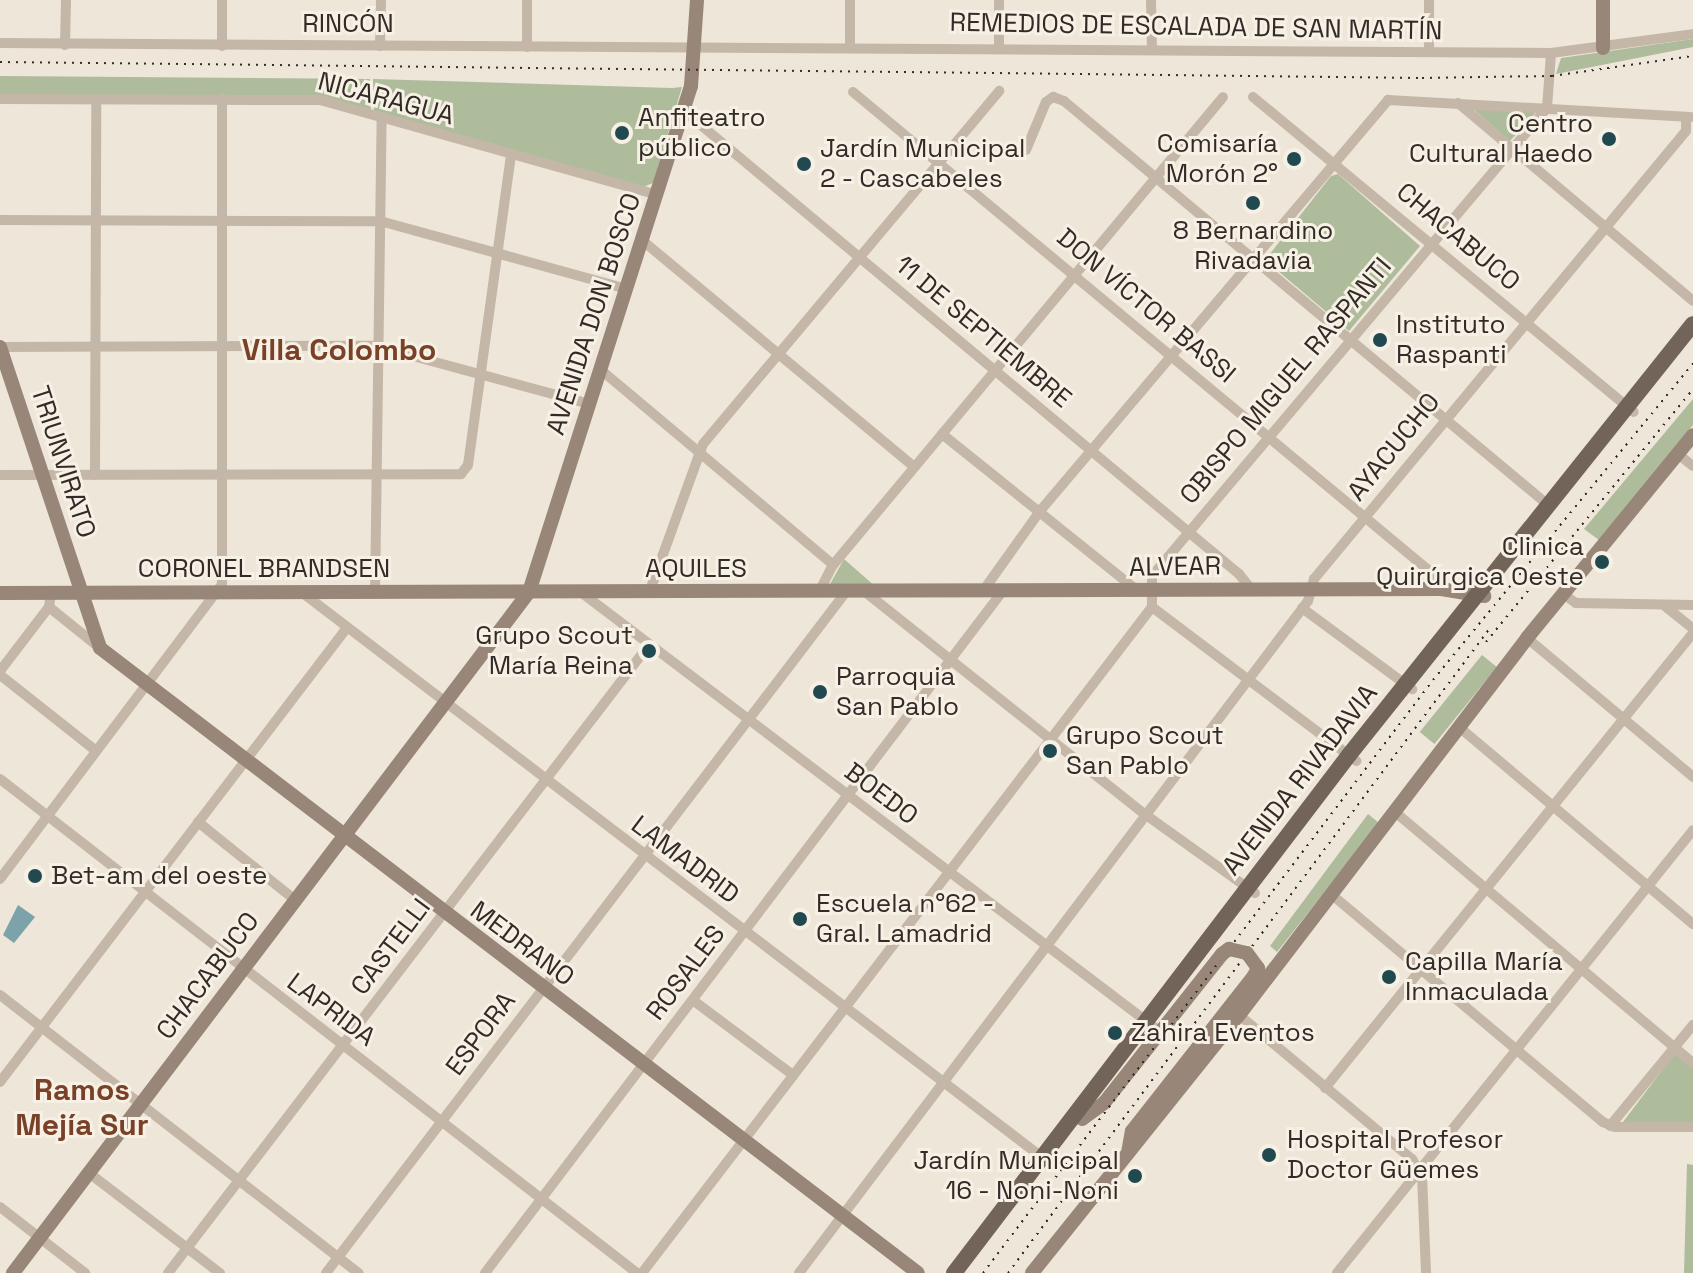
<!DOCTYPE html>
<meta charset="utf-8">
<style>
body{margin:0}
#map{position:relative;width:1693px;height:1273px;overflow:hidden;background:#eee6d9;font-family:"Space Grotesk",sans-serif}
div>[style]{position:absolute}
.green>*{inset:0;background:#aebc9b;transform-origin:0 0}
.water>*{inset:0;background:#7ba3a9}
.street>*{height:10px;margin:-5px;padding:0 5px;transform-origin:5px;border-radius:5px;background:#c5b7a7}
.secondary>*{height:14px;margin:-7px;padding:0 7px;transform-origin:7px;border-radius:7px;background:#988678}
.primary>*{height:16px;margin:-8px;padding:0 8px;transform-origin:8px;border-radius:8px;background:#736459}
.rail>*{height:2px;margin-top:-1px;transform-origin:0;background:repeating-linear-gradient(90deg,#322b27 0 2px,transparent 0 8px)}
.secondary-bridge>*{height:14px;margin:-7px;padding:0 7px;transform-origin:7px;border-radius:7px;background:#988678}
.dots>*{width:22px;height:22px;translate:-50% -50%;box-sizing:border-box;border:4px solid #f7f0e5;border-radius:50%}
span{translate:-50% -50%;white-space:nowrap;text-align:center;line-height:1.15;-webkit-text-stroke:6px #f7f0e5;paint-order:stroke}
.street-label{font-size:26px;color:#322b27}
.poi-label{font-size:26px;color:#322b27}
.left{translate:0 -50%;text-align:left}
.right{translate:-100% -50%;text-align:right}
.quarter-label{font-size:30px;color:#794127;font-weight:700}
</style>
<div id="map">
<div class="green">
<div style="clip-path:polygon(1693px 39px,1693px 47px,1556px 74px,1561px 58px)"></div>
<div style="clip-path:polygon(0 76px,370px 79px,371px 113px,316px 96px,0 96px)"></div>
<div style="clip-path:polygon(373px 79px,672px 88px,682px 87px,653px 183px,643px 187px,374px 113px)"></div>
<div style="clip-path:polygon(1472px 108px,1538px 110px,1510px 141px)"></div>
<div style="clip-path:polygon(1338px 174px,1420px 246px,1349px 331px,1265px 260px,1331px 176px)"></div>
<div style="clip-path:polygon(1693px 399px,1693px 425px,1599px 540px,1584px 529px)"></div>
<div style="clip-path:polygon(844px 559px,876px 587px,829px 586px)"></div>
<div style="left:1482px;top:655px;width:19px;height:99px;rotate:39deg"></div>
<div style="clip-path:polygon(1368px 814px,1379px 823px,1277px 952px,1270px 946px)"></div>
<div style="clip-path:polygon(1675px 1053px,1693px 1068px,1693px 1122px,1623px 1122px)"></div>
<div style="clip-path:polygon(1687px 1164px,1693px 1165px,1693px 1273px,1684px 1273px)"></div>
</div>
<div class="water">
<div style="clip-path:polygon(18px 905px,35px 917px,14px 943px,3px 935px)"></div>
</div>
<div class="street">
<div style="left:850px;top:0;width:46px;rotate:90deg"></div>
<div style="left:1151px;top:0;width:50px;rotate:88.9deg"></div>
<div style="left:0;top:43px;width:1551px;rotate:0.37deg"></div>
<div style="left:1551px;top:53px;width:143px;rotate:-7.6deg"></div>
<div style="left:65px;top:45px;width:45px;rotate:-88.7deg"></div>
<div style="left:222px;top:46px;width:46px;rotate:-90deg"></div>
<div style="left:380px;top:46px;width:46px;rotate:-88.8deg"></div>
<div style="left:527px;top:47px;width:47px;rotate:-90deg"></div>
<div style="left:999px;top:47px;width:47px;rotate:-90deg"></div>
<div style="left:1429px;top:52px;width:52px;rotate:-90deg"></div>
<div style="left:853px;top:92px;width:761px;rotate:39.72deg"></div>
<div style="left:1438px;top:578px;width:11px;rotate:75deg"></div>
<div style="left:1253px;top:97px;width:494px;rotate:39.6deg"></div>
<div style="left:0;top:99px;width:320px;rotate:0.2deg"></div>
<div style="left:320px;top:100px;width:351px;rotate:15.7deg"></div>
<div style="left:1458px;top:103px;width:307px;rotate:40.1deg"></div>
<div style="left:684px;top:111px;width:723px;rotate:39.84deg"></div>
<div style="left:1239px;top:574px;width:21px;rotate:51deg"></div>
<div style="left:1026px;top:150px;width:52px;rotate:-67.4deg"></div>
<div style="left:1046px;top:102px;width:9px;rotate:-36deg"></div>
<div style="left:1053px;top:97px;width:12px;rotate:20deg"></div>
<div style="left:1064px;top:101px;width:629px;rotate:39.84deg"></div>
<div style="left:0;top:220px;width:380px;rotate:0.2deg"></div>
<div style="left:380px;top:221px;width:256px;rotate:15.4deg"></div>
<div style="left:643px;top:241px;width:353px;rotate:39.8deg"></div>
<div style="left:0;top:347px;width:376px;rotate:-0.2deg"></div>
<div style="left:376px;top:346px;width:221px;rotate:15.2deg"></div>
<div style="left:601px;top:370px;width:303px;rotate:40deg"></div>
<div style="left:942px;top:434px;width:250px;rotate:38.7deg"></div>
<div style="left:1678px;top:454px;width:19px;rotate:39deg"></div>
<div style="left:0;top:475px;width:461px;rotate:-0.1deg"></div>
<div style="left:461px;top:474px;width:11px;rotate:-52deg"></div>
<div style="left:468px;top:465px;width:311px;rotate:-82.1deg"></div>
<div style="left:95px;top:475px;width:376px;rotate:-89.8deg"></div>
<div style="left:864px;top:591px;width:360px;rotate:38.5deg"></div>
<div style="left:1146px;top:815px;width:134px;rotate:35.6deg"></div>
<div style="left:983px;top:591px;width:98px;rotate:-54.5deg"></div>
<div style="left:1040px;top:511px;width:539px;rotate:-49.74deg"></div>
<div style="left:1388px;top:100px;width:303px;rotate:3.2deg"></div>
<div style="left:819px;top:592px;width:30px;rotate:-63deg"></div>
<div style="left:833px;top:565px;width:609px;rotate:-50.19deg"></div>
<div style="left:582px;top:593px;width:718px;rotate:37.19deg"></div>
<div style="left:649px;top:593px;width:158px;rotate:-70.1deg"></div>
<div style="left:703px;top:444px;width:461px;rotate:-50deg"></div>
<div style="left:1562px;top:593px;width:17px;rotate:36deg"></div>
<div style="left:1576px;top:603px;width:117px;rotate:1deg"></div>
<div style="left:304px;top:594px;width:930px;rotate:37.35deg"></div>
<div style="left:375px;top:594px;width:476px;rotate:-89.2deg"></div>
<div style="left:1665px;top:606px;width:36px;rotate:39deg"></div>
<div style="left:49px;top:607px;width:65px;rotate:38.8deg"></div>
<div style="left:1152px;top:607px;width:256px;rotate:37deg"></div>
<div style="left:1302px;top:608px;width:137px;rotate:36.4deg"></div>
<div style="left:1527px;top:638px;width:217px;rotate:39.9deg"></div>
<div style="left:0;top:671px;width:81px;rotate:-52.6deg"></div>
<div style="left:49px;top:607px;width:15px;rotate:-82deg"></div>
<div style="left:0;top:675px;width:121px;rotate:38.3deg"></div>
<div style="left:1459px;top:727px;width:306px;rotate:40.1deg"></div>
<div style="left:0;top:779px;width:806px;rotate:37.79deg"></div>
<div style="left:1395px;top:812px;width:390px;rotate:40.1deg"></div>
<div style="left:198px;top:822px;width:124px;rotate:38.8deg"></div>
<div style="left:0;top:879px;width:369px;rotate:-53deg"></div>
<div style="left:222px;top:584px;width:486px;rotate:-90deg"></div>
<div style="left:1331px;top:894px;width:355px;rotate:40deg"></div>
<div style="left:1603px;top:1122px;width:13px;rotate:23deg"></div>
<div style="left:1615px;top:1127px;width:78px"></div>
<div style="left:0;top:995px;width:454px;rotate:37.8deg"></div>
<div style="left:694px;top:1001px;width:124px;rotate:36.8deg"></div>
<div style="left:1239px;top:1015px;width:225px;rotate:39.8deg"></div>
<div style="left:1412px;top:1159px;width:20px;rotate:60deg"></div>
<div style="left:1422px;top:1176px;width:97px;rotate:87.6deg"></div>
<div style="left:0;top:1082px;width:570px;rotate:-52.63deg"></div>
<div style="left:1325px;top:1088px;width:585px;rotate:-51.03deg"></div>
<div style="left:1610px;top:1126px;width:131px;rotate:-50.6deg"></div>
<div style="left:89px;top:1173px;width:165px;rotate:37.4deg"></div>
<div style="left:0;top:1207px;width:108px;rotate:37.8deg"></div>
<div style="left:168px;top:1273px;width:790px;rotate:-52.56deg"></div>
<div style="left:326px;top:1273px;width:857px;rotate:-52.64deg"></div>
<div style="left:485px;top:1273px;width:855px;rotate:-52.8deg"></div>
<div style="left:642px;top:1273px;width:839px;rotate:-52.56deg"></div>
<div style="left:1152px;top:607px;width:31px;rotate:-90deg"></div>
<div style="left:1152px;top:576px;width:612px;rotate:-49.84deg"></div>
<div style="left:1547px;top:108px;width:55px;rotate:-85.8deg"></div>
<div style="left:799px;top:1273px;width:843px;rotate:-52.86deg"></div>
<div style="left:1308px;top:601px;width:23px;rotate:-75deg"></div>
<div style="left:1314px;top:579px;width:582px;rotate:-50.3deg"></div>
<div style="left:1686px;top:131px;width:14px;rotate:-90deg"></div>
<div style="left:1337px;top:1273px;width:568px;rotate:-51.21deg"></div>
</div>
<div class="secondary">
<div style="left:1603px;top:0;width:48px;rotate:90deg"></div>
<div style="left:0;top:347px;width:317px;rotate:71.6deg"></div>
<div style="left:100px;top:648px;width:1029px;rotate:37.38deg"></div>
<div style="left:0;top:593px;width:1441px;rotate:-0.16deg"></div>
<div style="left:1441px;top:589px;width:44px;rotate:9.2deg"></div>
<div style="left:1082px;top:1119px;width:27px;rotate:-36deg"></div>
<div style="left:1104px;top:1103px;width:190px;rotate:-51.6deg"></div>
<div style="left:1128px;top:1153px;width:22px;rotate:-80deg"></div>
<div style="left:1132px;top:1131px;width:197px;rotate:-51.8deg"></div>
<div style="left:13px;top:1273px;width:854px;rotate:-52.85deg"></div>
<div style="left:529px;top:592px;width:531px;rotate:-72.25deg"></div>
<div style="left:691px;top:86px;width:86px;rotate:-86deg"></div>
<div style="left:1032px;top:1273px;width:331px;rotate:-51.3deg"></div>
<div style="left:1239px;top:1015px;width:474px;rotate:-52.6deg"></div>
<div style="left:1527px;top:638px;width:262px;rotate:-50.7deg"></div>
</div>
<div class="primary">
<div style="left:954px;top:1273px;width:651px;rotate:-52.67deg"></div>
<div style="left:1349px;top:755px;width:551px;rotate:-51.41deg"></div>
</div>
<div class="rail">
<div style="left:0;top:62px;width:1422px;rotate:0.64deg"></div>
<div style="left:1422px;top:78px;width:130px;rotate:-0.9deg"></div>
<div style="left:1552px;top:76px;width:142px;rotate:-8.1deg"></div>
<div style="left:1486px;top:642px;width:327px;rotate:-50.7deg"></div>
<div style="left:983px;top:1273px;width:744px;rotate:-52.81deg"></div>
<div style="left:1433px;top:680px;width:410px;rotate:-50.6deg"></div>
<div style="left:1008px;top:1273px;width:805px;rotate:-53.23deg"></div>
</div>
<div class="secondary-bridge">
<div style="left:1222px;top:954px;width:9px;rotate:-36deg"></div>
<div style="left:1229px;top:949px;width:18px;rotate:13deg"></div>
<div style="left:1247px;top:953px;width:19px;rotate:54deg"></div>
<div style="left:1258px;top:968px;width:9px;rotate:117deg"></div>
</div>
<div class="dots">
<div style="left:622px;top:133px;background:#204950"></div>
<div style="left:1609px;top:139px;background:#204950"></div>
<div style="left:1294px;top:159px;background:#204950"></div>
<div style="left:804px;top:164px;background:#204950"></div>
<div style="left:1253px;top:203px;background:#204950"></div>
<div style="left:1380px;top:340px;background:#204950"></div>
<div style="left:1602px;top:562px;background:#204950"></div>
<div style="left:649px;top:651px;background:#204950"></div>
<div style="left:820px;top:692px;background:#204950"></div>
<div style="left:1050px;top:751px;background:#204950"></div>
<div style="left:35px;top:876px;background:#204950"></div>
<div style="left:800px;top:919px;background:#204950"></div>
<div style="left:1389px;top:977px;background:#204950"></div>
<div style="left:1115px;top:1033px;background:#204950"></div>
<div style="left:1269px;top:1155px;background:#204950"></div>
<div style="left:1135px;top:1176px;background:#204950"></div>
</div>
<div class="street-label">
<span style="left:348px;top:24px">RINCÓN</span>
<span style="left:1196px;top:27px;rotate:1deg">REMEDIOS DE ESCALADA DE SAN MARTÍN</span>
<span style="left:386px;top:99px;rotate:15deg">NICARAGUA</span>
<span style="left:1458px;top:237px;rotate:40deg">CHACABUCO</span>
<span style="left:1146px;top:306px;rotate:40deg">DON VÍCTOR BASSI</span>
<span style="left:594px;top:314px;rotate:-72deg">AVENIDA DON BOSCO</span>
<span style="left:983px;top:332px;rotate:40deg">11 DE SEPTIEMBRE</span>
<span style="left:1286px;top:381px;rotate:-50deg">OBISPO MIGUEL RASPANTI</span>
<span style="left:1394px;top:447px;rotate:-51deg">AYACUCHO</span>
<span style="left:63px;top:462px;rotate:72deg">TRIUNVIRATO</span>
<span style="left:1175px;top:567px;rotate:-1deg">ALVEAR</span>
<span style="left:264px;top:569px">CORONEL BRANDSEN</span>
<span style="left:696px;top:569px">AQUILES</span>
<span style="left:1300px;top:780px;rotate:-52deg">AVENIDA RIVADAVIA</span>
<span style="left:881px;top:794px;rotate:37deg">BOEDO</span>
<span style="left:685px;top:860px;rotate:37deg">LAMADRID</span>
<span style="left:522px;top:944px;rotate:37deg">MEDRANO</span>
<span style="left:391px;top:947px;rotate:-53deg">CASTELLI</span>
<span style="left:686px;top:973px;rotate:-53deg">ROSALES</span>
<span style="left:208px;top:976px;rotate:-53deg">CHACABUCO</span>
<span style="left:331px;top:1010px;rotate:37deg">LAPRIDA</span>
<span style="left:481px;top:1034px;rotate:-53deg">ESPORA</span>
</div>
<div class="poi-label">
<span class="left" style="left:638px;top:133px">Anfiteatro<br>público</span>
<span class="right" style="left:1593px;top:139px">Centro<br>Cultural Haedo</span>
<span class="right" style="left:1278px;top:159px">Comisaría<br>Morón 2°</span>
<span class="left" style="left:820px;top:164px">Jardín Municipal<br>2 - Cascabeles</span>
<span style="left:1253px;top:246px">8 Bernardino<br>Rivadavia</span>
<span class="left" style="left:1396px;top:340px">Instituto<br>Raspanti</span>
<span class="right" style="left:1584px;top:562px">Clinica<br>Quirúrgica Oeste</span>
<span class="right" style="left:633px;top:651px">Grupo Scout<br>María Reina</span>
<span class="left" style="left:836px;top:692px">Parroquia<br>San Pablo</span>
<span class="left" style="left:1066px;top:751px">Grupo Scout<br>San Pablo</span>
<span class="left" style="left:51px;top:876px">Bet-am del oeste</span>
<span class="left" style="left:816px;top:919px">Escuela n°62 -<br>Gral. Lamadrid</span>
<span class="left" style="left:1405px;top:977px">Capilla María<br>Inmaculada</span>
<span class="left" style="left:1131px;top:1033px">Zahira Eventos</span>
<span class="left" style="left:1287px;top:1155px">Hospital Profesor<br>Doctor Güemes</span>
<span class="right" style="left:1119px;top:1176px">Jardín Municipal<br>16 - Noni-Noni</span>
</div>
<div class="quarter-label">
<span style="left:339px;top:350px">Villa Colombo</span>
<span style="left:82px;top:1107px">Ramos<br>Mejía Sur</span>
</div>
</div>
